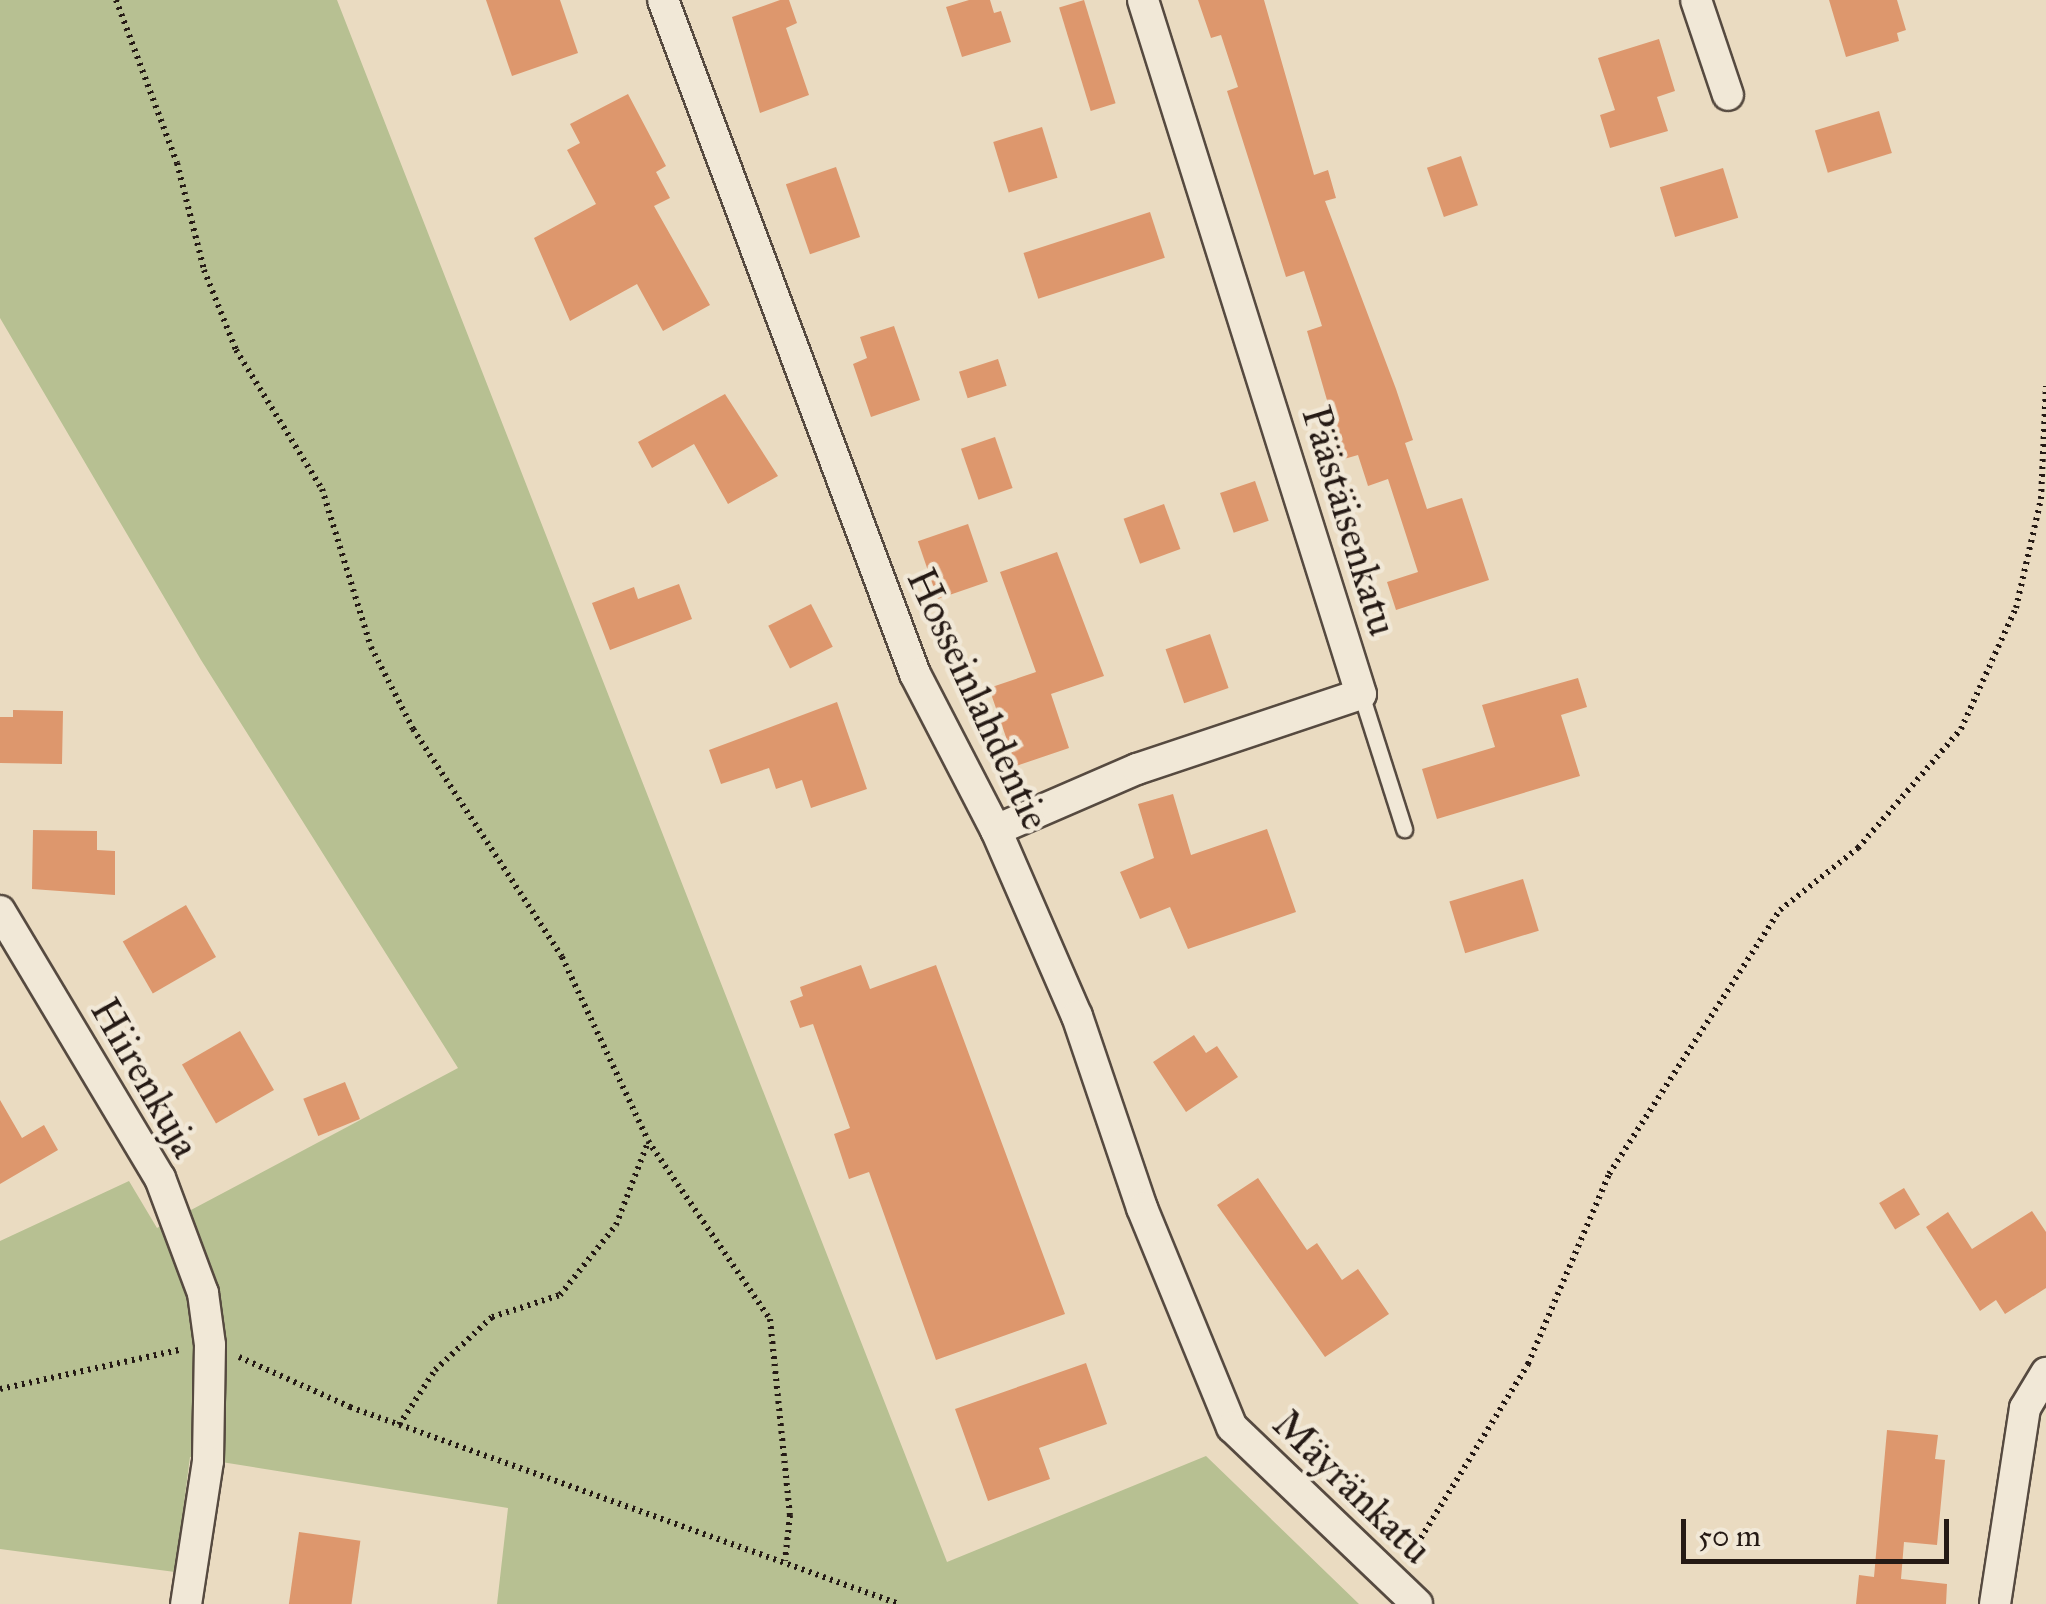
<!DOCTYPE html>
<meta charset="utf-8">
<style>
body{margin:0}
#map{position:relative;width:2046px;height:1604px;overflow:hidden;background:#eadbc1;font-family:"IM FELL Great Primer",serif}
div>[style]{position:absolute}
.green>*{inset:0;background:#b7c092}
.building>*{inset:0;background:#dd976d;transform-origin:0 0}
.path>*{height:6px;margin-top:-3px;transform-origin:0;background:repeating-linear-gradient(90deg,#251a15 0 2.5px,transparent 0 7.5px)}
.roads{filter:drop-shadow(2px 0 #564a40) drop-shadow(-2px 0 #564a40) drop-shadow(0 2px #564a40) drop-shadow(0 -2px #564a40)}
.service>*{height:15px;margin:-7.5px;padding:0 7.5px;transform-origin:7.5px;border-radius:7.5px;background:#f1e8d7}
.minor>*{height:30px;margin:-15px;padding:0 15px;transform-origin:15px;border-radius:15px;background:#f1e8d7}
span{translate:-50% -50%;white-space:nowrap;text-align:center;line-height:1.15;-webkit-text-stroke:9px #f1e8d7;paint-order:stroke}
.street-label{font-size:40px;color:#251a15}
.scale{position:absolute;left:1681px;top:1519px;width:268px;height:45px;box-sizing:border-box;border:5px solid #251a15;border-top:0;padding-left:12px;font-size:30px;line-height:35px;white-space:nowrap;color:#251a15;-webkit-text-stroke:8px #f1e8d7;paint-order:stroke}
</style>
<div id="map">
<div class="green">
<div style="clip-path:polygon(0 0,337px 0,947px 1562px,1206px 1456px,1359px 1604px,497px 1604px,508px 1508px,190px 1457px,175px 1572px,0 1549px,0 1241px,129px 1181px,157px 1228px,458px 1068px,201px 660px,0 318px)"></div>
</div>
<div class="building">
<div style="clip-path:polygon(486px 0,560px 0,578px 53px,512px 76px)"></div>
<div style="clip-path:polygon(780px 0,789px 0,797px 23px,786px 28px,809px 95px,760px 113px,732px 17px)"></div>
<div style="clip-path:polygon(969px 0,990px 0,994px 13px,1001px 11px,1011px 42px,962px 57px,946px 7px)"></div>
<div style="left:1084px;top:0;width:108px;height:26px;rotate:73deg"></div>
<div style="clip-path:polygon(1198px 0,1264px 0,1314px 175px,1328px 170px,1336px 198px,1325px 201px,1396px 389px,1413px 440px,1405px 443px,1427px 509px,1462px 498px,1489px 580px,1396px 610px,1387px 582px,1418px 572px,1388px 479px,1368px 486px,1358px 455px,1344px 459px,1307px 331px,1322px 326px,1304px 271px,1286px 277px,1227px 91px,1238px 87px,1221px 35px,1211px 38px)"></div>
<div style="clip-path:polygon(1829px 0,1897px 0,1906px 30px,1897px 33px,1899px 41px,1846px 57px)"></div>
<div style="clip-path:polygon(1659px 39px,1675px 91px,1657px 97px,1668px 131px,1610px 148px,1600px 115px,1615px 110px,1598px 58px)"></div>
<div style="clip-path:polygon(628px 94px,666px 166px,656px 172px,670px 198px,654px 206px,710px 305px,663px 331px,637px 284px,570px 321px,534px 238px,596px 204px,567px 150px,580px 143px,570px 124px)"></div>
<div style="left:1879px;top:111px;width:44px;height:67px;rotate:73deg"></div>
<div style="left:1042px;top:127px;width:53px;height:51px;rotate:73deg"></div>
<div style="left:1461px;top:156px;width:52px;height:36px;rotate:71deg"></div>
<div style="left:836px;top:167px;width:74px;height:53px;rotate:71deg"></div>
<div style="left:1723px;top:168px;width:52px;height:66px;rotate:73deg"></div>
<div style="left:1150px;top:212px;width:48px;height:133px;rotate:72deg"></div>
<div style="clip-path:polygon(894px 326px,920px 400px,871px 417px,853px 364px,867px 358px,860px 337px)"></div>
<div style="left:998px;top:359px;width:28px;height:41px;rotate:72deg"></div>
<div style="clip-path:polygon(725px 394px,778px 476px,728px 504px,694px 444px,652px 468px,638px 442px)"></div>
<div style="left:995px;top:437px;width:54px;height:36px;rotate:71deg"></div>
<div style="left:1255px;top:481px;width:42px;height:37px;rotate:71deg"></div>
<div style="left:1164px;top:504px;width:48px;height:43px;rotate:70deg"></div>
<div style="left:968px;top:524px;width:61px;height:53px;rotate:71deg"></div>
<div style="clip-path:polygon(1057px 552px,1104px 676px,1051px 694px,1069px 748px,1016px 766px,989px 688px,1036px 672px,1000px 572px)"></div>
<div style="clip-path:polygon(679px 584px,692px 619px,610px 650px,592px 603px,634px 587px,638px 599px)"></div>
<div style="left:811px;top:604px;width:48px;height:48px;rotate:63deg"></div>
<div style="left:1210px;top:634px;width:57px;height:47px;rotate:71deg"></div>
<div style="clip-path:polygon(1578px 678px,1587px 707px,1561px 715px,1580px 776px,1437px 819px,1422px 769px,1495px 747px,1482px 705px)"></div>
<div style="clip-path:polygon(837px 702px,867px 789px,811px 808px,802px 780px,776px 789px,769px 768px,721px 784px,709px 750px)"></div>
<div style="clip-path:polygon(13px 710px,63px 711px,62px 764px,0 763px,0 717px,13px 717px)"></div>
<div style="clip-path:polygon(1173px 794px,1191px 855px,1267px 829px,1296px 912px,1188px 949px,1170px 907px,1140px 919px,1120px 872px,1154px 858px,1138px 804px)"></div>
<div style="clip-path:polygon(33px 830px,97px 831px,97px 850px,115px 851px,115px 895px,32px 889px)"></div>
<div style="left:1523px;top:879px;width:54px;height:77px;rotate:73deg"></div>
<div style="left:186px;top:905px;width:60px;height:73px;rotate:60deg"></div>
<div style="clip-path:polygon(861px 965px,870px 989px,936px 965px,1065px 1314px,936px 1360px,869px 1172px,849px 1179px,834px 1134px,850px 1128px,813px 1024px,800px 1028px,790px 1001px,803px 996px,800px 987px)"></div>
<div style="left:240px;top:1031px;width:68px;height:67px;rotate:60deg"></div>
<div style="clip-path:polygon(1194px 1035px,1206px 1053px,1217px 1046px,1238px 1077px,1186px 1112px,1153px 1062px)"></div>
<div style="left:345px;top:1082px;width:40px;height:45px;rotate:68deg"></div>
<div style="clip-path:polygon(0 1100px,22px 1138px,44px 1125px,58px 1150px,0 1184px)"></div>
<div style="clip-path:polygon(1258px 1178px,1307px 1250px,1317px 1243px,1342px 1280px,1358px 1269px,1389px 1314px,1325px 1357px,1217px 1205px)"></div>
<div style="left:1904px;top:1188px;width:31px;height:29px;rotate:59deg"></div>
<div style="clip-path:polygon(2032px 1211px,2046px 1232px,2046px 1288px,2005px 1314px,1996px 1300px,1980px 1311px,1926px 1227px,1948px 1212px,1972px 1249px)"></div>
<div style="clip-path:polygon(1086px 1363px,1107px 1424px,1039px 1448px,1050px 1479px,988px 1501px,955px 1409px)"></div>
<div style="clip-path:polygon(1887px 1430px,1938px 1435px,1935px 1459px,1945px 1460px,1937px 1545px,1904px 1542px,1901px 1579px,1947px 1584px,1946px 1604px,1856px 1604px,1859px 1575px,1874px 1577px)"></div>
<div style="left:299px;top:1532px;width:62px;height:73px;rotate:8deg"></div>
</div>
<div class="path">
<div style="left:116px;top:0;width:174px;rotate:69.5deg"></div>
<div style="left:177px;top:163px;width:110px;rotate:75.8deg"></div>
<div style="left:204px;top:270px;width:86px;rotate:68.2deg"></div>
<div style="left:236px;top:350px;width:163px;rotate:58.3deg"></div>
<div style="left:322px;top:489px;width:165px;rotate:72.8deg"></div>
<div style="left:371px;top:647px;width:92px;rotate:62.9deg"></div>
<div style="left:413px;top:729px;width:272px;rotate:56.8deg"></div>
<div style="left:562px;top:957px;width:203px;rotate:64.9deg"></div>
<div style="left:648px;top:1141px;width:216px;rotate:55.6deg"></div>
<div style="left:770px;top:1319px;width:197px;rotate:84.2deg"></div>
<div style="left:790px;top:1515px;width:46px;rotate:96.2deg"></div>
<div style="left:239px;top:1357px;width:122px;rotate:24.2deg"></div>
<div style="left:350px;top:1407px;width:583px;rotate:19.74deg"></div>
<div style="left:0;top:1389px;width:183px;rotate:-12.3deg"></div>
<div style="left:399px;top:1425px;width:66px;rotate:-56.8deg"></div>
<div style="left:435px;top:1370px;width:78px;rotate:-42.9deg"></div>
<div style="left:492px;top:1317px;width:71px;rotate:-17.9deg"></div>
<div style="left:560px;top:1295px;width:90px;rotate:-51.3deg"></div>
<div style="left:616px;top:1225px;width:89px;rotate:-68.9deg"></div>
<div style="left:1409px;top:1557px;width:227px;rotate:-58.3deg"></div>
<div style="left:1528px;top:1364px;width:207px;rotate:-66.9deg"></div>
<div style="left:1609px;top:1174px;width:315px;rotate:-57.1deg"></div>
<div style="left:1780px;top:910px;width:100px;rotate:-38.5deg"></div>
<div style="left:1858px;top:848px;width:157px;rotate:-49.1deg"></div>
<div style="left:1961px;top:729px;width:133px;rotate:-65.6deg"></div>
<div style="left:2016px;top:608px;width:112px;rotate:-77.1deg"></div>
<div style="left:2041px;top:499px;width:113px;rotate:-87.5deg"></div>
</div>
<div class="roads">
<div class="service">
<div style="left:1361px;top:694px;width:142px;rotate:72.3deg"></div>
</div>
<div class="minor">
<div style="left:663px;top:0;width:720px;rotate:69.5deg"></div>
<div style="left:915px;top:674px;width:176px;rotate:62.6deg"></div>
<div style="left:996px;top:830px;width:203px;rotate:66.5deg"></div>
<div style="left:1077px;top:1016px;width:203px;rotate:71.3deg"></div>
<div style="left:1142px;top:1208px;width:237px;rotate:67.7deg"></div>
<div style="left:1232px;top:1427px;width:256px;rotate:43.7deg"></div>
<div style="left:1696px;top:0;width:100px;rotate:71.4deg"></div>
<div style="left:996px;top:830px;width:154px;rotate:-23.4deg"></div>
<div style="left:1137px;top:769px;width:236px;rotate:-18.5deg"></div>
<div style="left:1361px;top:694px;width:727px;rotate:-107.44deg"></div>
<div style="left:0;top:911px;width:311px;rotate:59.1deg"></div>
<div style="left:160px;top:1178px;width:123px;rotate:69.5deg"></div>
<div style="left:203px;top:1293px;width:52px;rotate:82.3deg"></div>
<div style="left:210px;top:1345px;width:116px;rotate:91deg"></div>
<div style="left:208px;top:1461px;width:145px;rotate:98.7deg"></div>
<div style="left:1995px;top:1604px;width:198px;rotate:-81.3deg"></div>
<div style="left:2025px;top:1408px;width:41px;rotate:-59deg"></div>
</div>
</div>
<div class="street-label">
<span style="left:1349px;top:521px;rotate:73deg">Päästäisenkatu</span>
<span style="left:978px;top:699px;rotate:65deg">Hosseinlahdentie</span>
<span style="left:145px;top:1078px;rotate:60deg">Hiirenkuja</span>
<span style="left:1352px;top:1487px;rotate:44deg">Mäyränkatu</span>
</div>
<div class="scale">50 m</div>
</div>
